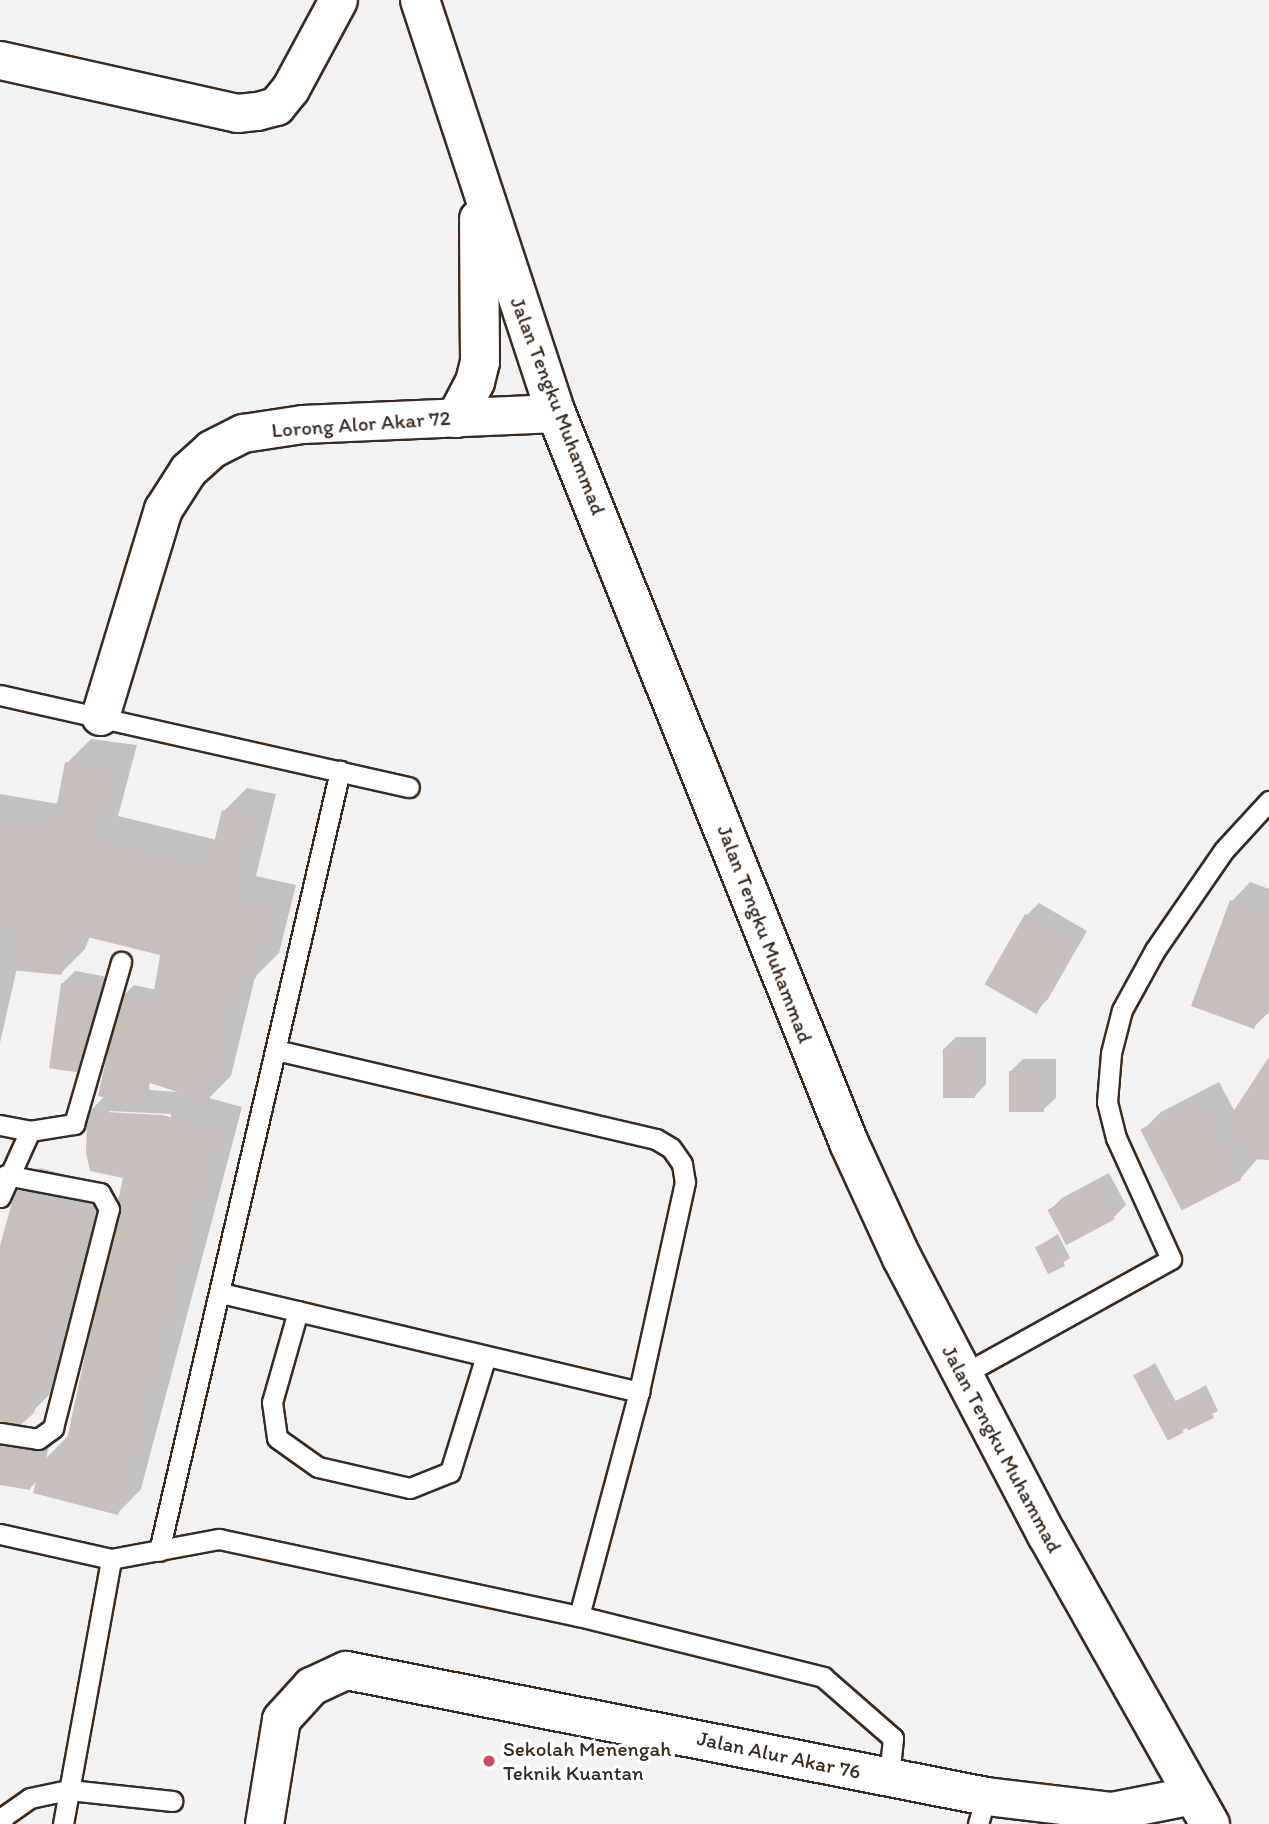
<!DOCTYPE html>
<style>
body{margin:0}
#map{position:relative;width:1269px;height:1824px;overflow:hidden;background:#f3f2f2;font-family:Itim,sans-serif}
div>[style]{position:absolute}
.shadow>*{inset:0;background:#0003}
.building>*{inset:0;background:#c6c0bd;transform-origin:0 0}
.roads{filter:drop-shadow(2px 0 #3b2a1e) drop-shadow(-2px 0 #3b2a1e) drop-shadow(0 2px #3b2a1e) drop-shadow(0 -2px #3b2a1e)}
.lane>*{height:19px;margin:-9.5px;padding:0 9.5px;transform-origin:9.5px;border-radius:9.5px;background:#fff}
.street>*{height:37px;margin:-18.5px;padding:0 18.5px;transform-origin:18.5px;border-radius:18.5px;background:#fff}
.secondary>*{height:38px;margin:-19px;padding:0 19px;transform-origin:19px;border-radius:19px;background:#fff}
.dots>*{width:19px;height:19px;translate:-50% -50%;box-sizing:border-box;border:4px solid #fff;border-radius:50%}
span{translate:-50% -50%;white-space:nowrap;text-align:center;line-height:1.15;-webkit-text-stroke:7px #fff;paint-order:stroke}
.street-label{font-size:21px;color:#3b2a1e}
.poi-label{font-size:21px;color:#3b2a1e}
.left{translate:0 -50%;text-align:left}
</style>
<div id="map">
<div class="shadow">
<div style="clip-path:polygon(evenodd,91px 739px,137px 745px,118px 816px,217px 840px,224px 811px,247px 788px,276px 794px,256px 876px,296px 885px,279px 953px,255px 977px,231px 1076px,209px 1098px,242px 1107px,141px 1489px,118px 1513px,39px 1479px,29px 1489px,0 1483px,0 1433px,50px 1443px,46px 1458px,68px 1436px,125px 1176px,89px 1112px,105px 1096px,122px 997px,134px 985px,157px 990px,162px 954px,90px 936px,85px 949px,61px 973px,17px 968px,0 1043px,0 794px,59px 804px,67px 763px,91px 739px,150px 1081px,179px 1092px,149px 1090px,150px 1081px,91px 739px,109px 1111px,171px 1114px,171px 1118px,109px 1114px,109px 1111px)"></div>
<div style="clip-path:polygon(1250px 882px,1269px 889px,1269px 1012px,1254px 1027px,1193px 1005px,1232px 901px)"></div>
<div style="clip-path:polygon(1039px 903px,1087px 931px,1048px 999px,1036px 1011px,987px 984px,1027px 915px)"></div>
<div style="clip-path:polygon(75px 971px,108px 977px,90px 1060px,78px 1073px,63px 983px)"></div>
<div style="clip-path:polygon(956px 1037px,986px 1037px,986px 1084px,974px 1097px,944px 1049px)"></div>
<div style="clip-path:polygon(1023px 1059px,1056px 1059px,1056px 1098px,1043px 1110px,1011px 1071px)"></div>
<div style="clip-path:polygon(1269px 1060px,1269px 1159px,1258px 1158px,1241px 1178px,1183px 1208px,1143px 1130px,1161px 1112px,1219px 1082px,1235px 1112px)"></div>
<div style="clip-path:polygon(40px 1168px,111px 1187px,57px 1387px,33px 1411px,0 1422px,0 1253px,16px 1192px)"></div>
<div style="clip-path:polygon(1109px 1173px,1126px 1205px,1114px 1217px,1050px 1210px,1062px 1198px)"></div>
<div style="clip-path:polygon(1058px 1234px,1070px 1258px,1050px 1271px,1037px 1247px)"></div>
<div style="clip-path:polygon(1155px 1363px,1176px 1402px,1206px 1385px,1218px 1411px,1183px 1430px,1135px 1376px)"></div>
</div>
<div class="building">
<div style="clip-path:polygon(65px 762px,115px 769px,95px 839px,208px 867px,222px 810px,254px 818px,234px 900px,273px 909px,256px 978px,239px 975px,208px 1102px,141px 1080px,137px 1105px,98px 1096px,120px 996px,152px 1003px,160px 955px,79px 935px,61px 975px,11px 970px,21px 929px,8px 919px,0 955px,0 821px,52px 830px)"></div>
<div style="clip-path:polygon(1230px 900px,1269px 914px,1269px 990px,1254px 1029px,1191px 1006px)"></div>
<div style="left:1025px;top:914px;width:60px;height:81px;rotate:30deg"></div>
<div style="left:61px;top:983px;width:36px;height:86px;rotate:8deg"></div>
<div style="left:943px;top:1049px;width:32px;height:49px"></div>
<div style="clip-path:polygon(1269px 1057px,1269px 1160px,1250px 1159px,1229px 1118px)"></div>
<div style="left:1009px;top:1071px;width:35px;height:41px"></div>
<div style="left:1200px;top:1099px;width:91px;height:67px;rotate:63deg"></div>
<div style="clip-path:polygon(87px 1111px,162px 1115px,219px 1130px,118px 1515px,33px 1493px,42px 1460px,65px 1449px,123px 1178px,90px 1171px,86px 1152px)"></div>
<div style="left:1096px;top:1184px;width:40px;height:55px;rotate:62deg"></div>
<div style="clip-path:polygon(15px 1191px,89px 1211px,34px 1413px,18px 1427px,0 1424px,0 1246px)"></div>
<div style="left:1052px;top:1239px;width:30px;height:19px;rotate:64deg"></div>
<div style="left:1149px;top:1367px;width:74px;height:18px;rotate:62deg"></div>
<div style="left:1200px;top:1389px;width:32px;height:29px;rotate:64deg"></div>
<div style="clip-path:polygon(0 1447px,39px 1455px,30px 1490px,0 1485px)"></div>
</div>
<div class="roads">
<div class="lane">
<div style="left:0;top:695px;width:419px;rotate:12.7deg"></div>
<div style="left:276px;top:1050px;width:390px;rotate:13.2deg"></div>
<div style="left:656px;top:1139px;width:17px;rotate:31deg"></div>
<div style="left:671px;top:1148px;width:19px;rotate:55deg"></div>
<div style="left:682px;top:1164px;width:18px;rotate:81deg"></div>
<div style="left:685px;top:1182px;width:215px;rotate:102.4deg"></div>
<div style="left:639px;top:1392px;width:232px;rotate:105deg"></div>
<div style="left:0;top:1125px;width:31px;rotate:11deg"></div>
<div style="left:30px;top:1131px;width:45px;rotate:-9deg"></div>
<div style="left:74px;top:1124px;width:169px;rotate:-73.8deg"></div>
<div style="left:0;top:1197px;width:72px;rotate:-65.6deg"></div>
<div style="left:221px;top:1293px;width:430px;rotate:13.3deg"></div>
<div style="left:298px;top:1311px;width:95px;rotate:105.9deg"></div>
<div style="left:272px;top:1402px;width:36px;rotate:82deg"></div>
<div style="left:277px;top:1438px;width:50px;rotate:35.3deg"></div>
<div style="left:318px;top:1467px;width:94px;rotate:12.9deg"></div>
<div style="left:410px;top:1488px;width:43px;rotate:-21.8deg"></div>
<div style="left:450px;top:1472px;width:121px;rotate:-72.8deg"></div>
<div style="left:962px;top:1375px;width:239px;rotate:-29deg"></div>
<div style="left:1171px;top:1259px;width:133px;rotate:-114.4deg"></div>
<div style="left:1116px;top:1138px;width:37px;rotate:-104deg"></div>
<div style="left:1107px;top:1102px;width:49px;rotate:-85.3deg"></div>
<div style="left:1111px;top:1053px;width:44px;rotate:-75.7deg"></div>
<div style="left:1122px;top:1010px;width:68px;rotate:-61.2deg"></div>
<div style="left:1155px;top:950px;width:121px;rotate:-55.4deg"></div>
<div style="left:1224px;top:850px;width:67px;rotate:-47.4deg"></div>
<div style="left:0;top:1433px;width:38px;rotate:9deg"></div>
<div style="left:38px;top:1439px;width:19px;rotate:-36deg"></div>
<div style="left:53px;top:1428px;width:226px;rotate:-75.7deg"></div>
<div style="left:109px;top:1209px;width:18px;rotate:-119deg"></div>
<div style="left:100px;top:1193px;width:96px;rotate:-169.2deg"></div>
<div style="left:0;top:1534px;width:114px;rotate:12.7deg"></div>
<div style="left:111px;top:1559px;width:110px;rotate:-10.5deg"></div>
<div style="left:219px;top:1539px;width:368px;rotate:12.1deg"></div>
<div style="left:579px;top:1616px;width:252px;rotate:14deg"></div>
<div style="left:823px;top:1677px;width:93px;rotate:41.1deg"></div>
<div style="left:893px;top:1738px;width:40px;rotate:95.7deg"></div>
<div style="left:159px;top:1551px;width:801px;rotate:-76.94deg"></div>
<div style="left:2px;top:1824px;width:7px;rotate:-82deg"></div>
<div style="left:3px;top:1817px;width:33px;rotate:-35deg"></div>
<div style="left:30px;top:1798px;width:40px;rotate:-12deg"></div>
<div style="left:69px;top:1790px;width:104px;rotate:6.1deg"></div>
<div style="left:63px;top:1824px;width:269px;rotate:-79.7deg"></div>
<div style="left:978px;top:1824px;width:29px;rotate:-74deg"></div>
</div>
<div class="street">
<div style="left:0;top:60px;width:243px;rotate:12.6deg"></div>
<div style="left:237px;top:113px;width:20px;rotate:-6deg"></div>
<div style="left:257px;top:111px;width:20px;rotate:-15deg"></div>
<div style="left:276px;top:106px;width:22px;rotate:-51deg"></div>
<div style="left:290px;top:89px;width:101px;rotate:-61.7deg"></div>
<div style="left:100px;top:716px;width:216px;rotate:-73.1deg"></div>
<div style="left:163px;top:509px;width:46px;rotate:-57.3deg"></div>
<div style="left:188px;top:470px;width:31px;rotate:-42deg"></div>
<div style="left:211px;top:449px;width:36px;rotate:-27deg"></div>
<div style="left:243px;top:433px;width:60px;rotate:-8.7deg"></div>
<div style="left:302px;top:424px;width:254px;rotate:-2.5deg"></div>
<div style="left:264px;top:1824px;width:106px;rotate:-80.8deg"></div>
<div style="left:281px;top:1719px;width:45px;rotate:-47.7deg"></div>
<div style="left:311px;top:1686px;width:38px;rotate:-25deg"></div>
<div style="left:346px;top:1670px;width:652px;rotate:11.14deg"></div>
<div style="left:986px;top:1796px;width:127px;rotate:6.8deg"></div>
<div style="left:1112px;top:1811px;width:83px;rotate:-11.2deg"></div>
</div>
<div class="secondary">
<div style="left:420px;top:0;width:435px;rotate:71.8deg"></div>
<div style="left:556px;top:413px;width:787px;rotate:68.13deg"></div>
<div style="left:849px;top:1143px;width:127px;rotate:65.3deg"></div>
<div style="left:902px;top:1258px;width:313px;rotate:62.4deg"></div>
<div style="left:1047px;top:1535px;width:332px;rotate:60.6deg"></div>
<div style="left:456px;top:418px;width:41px;rotate:-62.2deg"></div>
<div style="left:475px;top:382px;width:21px;rotate:-76deg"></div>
<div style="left:480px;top:362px;width:143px;rotate:-90.4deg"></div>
</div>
</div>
<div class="dots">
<div style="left:489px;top:1761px;background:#d1495b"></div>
</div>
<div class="street-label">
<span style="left:558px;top:406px;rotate:69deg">Jalan Tengku Muhammad</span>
<span style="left:361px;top:424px;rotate:-4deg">Lorong Alor Akar 72</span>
<span style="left:765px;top:934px;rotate:69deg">Jalan Tengku Muhammad</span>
<span style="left:1002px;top:1449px;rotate:62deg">Jalan Tengku Muhammad</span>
<span style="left:779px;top:1755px;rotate:12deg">Jalan Alur Akar 76</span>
</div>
<div class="poi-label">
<span class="left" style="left:503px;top:1761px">Sekolah Menengah<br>Teknik Kuantan</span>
</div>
</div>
